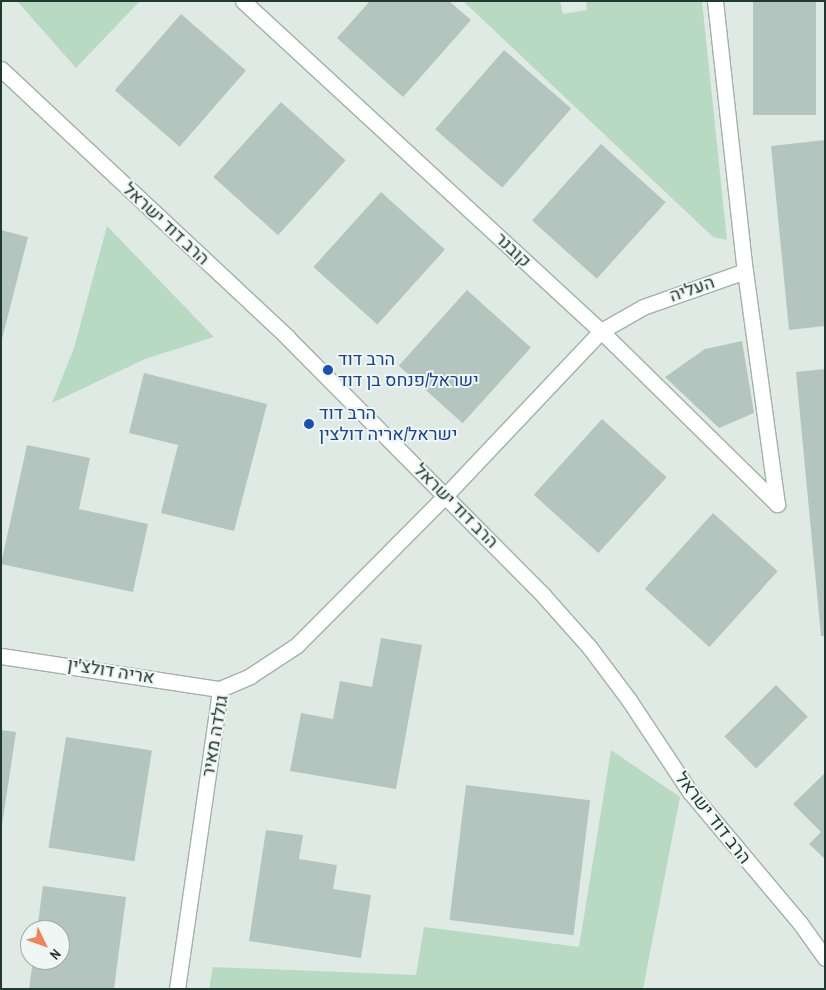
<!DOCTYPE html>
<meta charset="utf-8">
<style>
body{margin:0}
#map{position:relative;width:826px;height:990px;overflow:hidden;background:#dfeae5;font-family:"Archivo Narrow",Heebo,sans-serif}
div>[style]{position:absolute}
.green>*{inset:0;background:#b8dac3}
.building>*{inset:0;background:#b4c4be;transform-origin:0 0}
.roads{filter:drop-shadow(1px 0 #a2b1ac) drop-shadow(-1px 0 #a2b1ac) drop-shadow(0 1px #a2b1ac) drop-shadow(0 -1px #a2b1ac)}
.minor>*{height:15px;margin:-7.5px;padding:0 7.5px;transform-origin:7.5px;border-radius:7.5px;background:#fff}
.dots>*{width:14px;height:14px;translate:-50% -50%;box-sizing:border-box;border:2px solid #eff6f3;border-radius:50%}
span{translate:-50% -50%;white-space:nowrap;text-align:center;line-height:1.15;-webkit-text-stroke:4px #eff6f3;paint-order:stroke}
.street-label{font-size:18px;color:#203933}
.transit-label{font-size:18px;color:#164399}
.left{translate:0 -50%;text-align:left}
.frame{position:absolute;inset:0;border:2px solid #203933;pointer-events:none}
.north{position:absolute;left:20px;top:920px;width:50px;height:50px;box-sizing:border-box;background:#eff6f3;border:1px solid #9caaa6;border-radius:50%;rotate:132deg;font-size:14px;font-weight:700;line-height:20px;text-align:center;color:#203933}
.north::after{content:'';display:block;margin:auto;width:18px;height:22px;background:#ee8459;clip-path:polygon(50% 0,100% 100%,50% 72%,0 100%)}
</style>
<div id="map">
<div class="green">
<div style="clip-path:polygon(17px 1px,140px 1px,76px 68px)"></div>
<div style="clip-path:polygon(463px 1px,560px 1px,563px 14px,587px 10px,586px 1px,702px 1px,727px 240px,713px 237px)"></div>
<div style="clip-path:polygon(107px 226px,214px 337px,145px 359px,52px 403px,74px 348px)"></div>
<div style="clip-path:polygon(611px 750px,680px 797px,643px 989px,209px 989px,213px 967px,416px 975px,424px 927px,579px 947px)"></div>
</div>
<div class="building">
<div style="clip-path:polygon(370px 1px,449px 1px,471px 20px,403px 97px,337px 38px)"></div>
<div style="left:753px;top:1px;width:63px;height:114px"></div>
<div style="left:181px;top:14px;width:86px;height:101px;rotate:41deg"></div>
<div style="left:504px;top:50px;width:89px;height:105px;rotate:41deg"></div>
<div style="left:281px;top:102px;width:87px;height:101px;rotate:42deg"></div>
<div style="clip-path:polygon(825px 140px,825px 326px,789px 330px,771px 146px)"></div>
<div style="left:601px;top:144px;width:87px;height:103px;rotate:42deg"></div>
<div style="left:381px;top:192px;width:86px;height:101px;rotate:42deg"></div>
<div style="clip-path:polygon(1px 230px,28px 237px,2px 339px,1px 339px)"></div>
<div style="left:467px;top:290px;width:86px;height:102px;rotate:42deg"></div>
<div style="clip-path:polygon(742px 341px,754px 413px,719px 428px,665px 377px,705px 349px)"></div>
<div style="clip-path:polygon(825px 369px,825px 636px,821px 636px,796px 372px)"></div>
<div style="clip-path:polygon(144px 373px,267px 404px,234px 531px,161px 513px,178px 445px,129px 433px)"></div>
<div style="left:602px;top:419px;width:87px;height:102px;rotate:42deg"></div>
<div style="clip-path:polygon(27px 445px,90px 458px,79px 509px,148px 524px,133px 592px,1px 564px)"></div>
<div style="left:713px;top:513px;width:87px;height:102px;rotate:42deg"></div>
<div style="clip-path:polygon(381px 638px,422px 645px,396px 789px,290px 771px,301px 713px,333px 719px,340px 681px,372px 687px)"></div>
<div style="left:776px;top:685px;width:45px;height:73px;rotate:45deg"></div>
<div style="clip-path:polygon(1px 730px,16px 732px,2px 825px,1px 825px)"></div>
<div style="left:66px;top:737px;width:87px;height:112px;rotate:9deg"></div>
<div style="clip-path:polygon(825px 773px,825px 859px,809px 844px,821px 832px,793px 804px)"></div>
<div style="left:466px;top:785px;width:125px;height:136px;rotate:7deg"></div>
<div style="clip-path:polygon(266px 830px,303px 835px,299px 859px,337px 865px,333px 889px,371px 895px,361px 958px,249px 941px)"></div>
<div style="clip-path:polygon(43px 886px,126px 897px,114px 989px,29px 989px,33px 960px,60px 960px,60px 930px,37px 930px)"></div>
</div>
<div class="roads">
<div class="minor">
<div style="left:243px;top:1px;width:487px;rotate:42.7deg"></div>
<div style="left:601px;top:331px;width:247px;rotate:44.5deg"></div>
<div style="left:715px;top:1px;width:272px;rotate:83.7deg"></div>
<div style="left:745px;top:271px;width:235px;rotate:82.2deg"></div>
<div style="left:1px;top:69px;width:393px;rotate:43.1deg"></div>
<div style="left:288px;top:338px;width:362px;rotate:45.2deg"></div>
<div style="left:543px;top:595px;width:71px;rotate:48.4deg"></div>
<div style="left:590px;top:648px;width:65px;rotate:53.1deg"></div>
<div style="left:629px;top:700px;width:110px;rotate:56.5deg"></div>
<div style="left:690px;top:792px;width:171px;rotate:50deg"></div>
<div style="left:800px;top:923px;width:43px;rotate:54.5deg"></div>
<div style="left:1px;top:656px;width:221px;rotate:8.6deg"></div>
<div style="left:220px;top:689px;width:33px;rotate:-23deg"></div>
<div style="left:250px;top:676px;width:56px;rotate:-33.4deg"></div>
<div style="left:297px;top:645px;width:210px;rotate:-45.2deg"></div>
<div style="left:445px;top:496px;width:227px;rotate:-46.6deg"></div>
<div style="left:601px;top:331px;width:48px;rotate:-29.7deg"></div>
<div style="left:643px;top:307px;width:108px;rotate:-19.4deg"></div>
<div style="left:177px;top:989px;width:303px;rotate:-81.8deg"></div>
</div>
</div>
<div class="dots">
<div style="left:328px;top:370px;background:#1a4fb4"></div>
<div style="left:309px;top:424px;background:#1a4fb4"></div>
</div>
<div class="street-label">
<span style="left:166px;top:224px;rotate:43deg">הרב דוד ישראל</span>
<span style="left:513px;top:250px;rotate:43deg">קובנר</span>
<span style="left:692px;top:289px;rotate:-19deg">העליה</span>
<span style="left:456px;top:506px;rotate:45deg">הרב דוד ישראל</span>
<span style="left:111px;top:671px;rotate:9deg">אריה דולצ'ין</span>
<span style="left:215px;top:736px;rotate:-80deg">גולדה מאיר</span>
<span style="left:713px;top:818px;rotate:52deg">הרב דוד ישראל</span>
</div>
<div class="transit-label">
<span class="left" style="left:338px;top:370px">הרב דוד<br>ישראל/פנחס בן דוד</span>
<span class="left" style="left:319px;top:424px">הרב דוד<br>ישראל/אריה דולצין</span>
</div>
<div class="frame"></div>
<div class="north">N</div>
</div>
